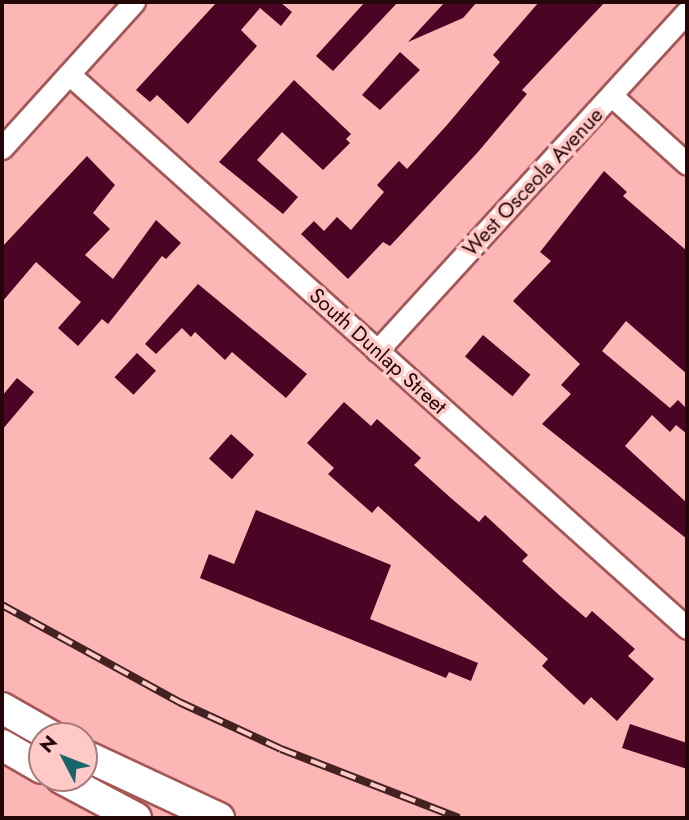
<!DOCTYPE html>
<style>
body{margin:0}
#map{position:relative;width:689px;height:820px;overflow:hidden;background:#fcb6b5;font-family:Jost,sans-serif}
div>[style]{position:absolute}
.building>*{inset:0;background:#4a0524;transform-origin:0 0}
.roads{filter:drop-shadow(2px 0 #a45757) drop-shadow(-2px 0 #a45757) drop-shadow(0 2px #a45757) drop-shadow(0 -2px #a45757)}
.street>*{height:21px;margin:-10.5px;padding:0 10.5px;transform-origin:10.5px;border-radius:10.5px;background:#fff}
.secondary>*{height:30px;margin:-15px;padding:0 15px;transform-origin:15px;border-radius:15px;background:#fff}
.rail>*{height:8px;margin-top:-4px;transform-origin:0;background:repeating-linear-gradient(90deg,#fec9c7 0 16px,#452222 0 32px);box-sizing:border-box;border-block:2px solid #452222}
span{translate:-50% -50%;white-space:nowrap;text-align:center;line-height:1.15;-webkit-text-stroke:7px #fec9c7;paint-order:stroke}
.street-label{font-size:21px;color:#230607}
.frame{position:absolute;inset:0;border:4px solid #230607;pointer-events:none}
.north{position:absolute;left:28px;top:722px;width:70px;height:70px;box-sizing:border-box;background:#fec9c7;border:2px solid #a67b7a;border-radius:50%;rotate:312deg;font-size:19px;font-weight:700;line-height:28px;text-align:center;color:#230607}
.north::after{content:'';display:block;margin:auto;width:24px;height:32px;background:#17666a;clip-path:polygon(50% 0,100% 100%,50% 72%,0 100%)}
</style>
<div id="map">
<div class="building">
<div style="clip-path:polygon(217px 2px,280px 2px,292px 12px,281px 26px,260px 8px,241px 30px,257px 46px,188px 124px,157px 95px,150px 102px,136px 90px)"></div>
<div style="clip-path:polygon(365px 2px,398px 2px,333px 71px,316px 56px)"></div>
<div style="clip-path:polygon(445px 2px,477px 2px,463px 18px,408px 42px)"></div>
<div style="clip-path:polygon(539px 2px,605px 2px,522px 90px,527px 94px,478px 152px,390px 246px,383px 242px,348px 279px,301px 234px,314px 221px,324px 231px,337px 217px,351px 230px,384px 192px,377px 185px,399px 161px,407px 169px,447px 125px,500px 62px,493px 55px)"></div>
<div style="clip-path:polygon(400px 52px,420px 70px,380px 110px,362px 95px)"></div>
<div style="clip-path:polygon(294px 80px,351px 134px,346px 139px,350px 143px,323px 170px,282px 132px,257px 160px,298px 197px,283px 214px,219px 162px)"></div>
<div style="clip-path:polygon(87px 156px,115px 185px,93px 213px,110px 229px,85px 255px,113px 279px,156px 220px,181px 243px,166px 259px,162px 256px,108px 324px,102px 319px,78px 346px,58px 328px,81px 302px,36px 262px,2px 302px,2px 247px)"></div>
<div style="clip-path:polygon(604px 171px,627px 192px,623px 196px,687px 251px,687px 374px,626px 321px,602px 351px,670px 408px,678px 400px,687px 409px,687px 434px,676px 425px,670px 432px,652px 415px,625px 446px,687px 503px,687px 539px,542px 424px,571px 394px,561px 385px,580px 364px,513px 301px,551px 261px,540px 252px)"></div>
<div style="clip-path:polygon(198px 284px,307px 374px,286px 398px,232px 352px,225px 360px,195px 332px,191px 337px,182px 328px,156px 354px,145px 344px)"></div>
<div style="left:483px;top:335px;width:62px;height:28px;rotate:40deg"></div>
<div style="left:137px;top:353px;width:26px;height:33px;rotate:43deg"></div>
<div style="clip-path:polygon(17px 378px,34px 392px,2px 430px,2px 396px)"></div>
<div style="clip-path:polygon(344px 402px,371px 426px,377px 419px,421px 458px,414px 465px,452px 499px,479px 522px,485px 515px,528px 555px,522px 561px,559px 595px,586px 618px,592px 611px,635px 649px,628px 656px,654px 679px,617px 721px,591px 697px,584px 705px,542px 666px,548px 659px,378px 506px,372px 513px,328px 474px,334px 468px,307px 443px)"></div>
<div style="left:231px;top:434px;width:31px;height:33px;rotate:42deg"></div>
<div style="clip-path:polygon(256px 510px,391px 565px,370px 619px,478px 663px,471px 681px,449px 672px,446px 678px,200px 578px,209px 554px,234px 564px)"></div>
<div style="clip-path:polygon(630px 724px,687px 743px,687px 769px,622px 748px)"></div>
</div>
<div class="roads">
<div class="street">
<div style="left:69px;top:74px;width:830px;rotate:41.87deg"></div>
<div style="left:612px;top:96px;width:101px;rotate:42.2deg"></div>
<div style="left:2px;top:148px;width:197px;rotate:-47.9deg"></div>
<div style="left:377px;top:351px;width:459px;rotate:-47.6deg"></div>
</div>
<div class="secondary">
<div style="left:2px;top:708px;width:56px;rotate:29.7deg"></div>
<div style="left:2px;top:745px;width:46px;rotate:29.9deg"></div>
<div style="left:84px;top:755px;width:149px;rotate:25deg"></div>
<div style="left:61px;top:778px;width:85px;rotate:28.1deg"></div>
</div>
</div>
<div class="rail">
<div style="left:2px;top:605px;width:202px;rotate:28.7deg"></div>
<div style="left:179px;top:702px;width:112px;rotate:24.7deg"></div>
<div style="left:281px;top:749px;width:191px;rotate:21.2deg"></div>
</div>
<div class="street-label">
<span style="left:533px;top:182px;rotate:-47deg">West Osceola Avenue</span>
<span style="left:378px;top:351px;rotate:42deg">South Dunlap Street</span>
</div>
<div class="frame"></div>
<div class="north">N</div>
</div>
